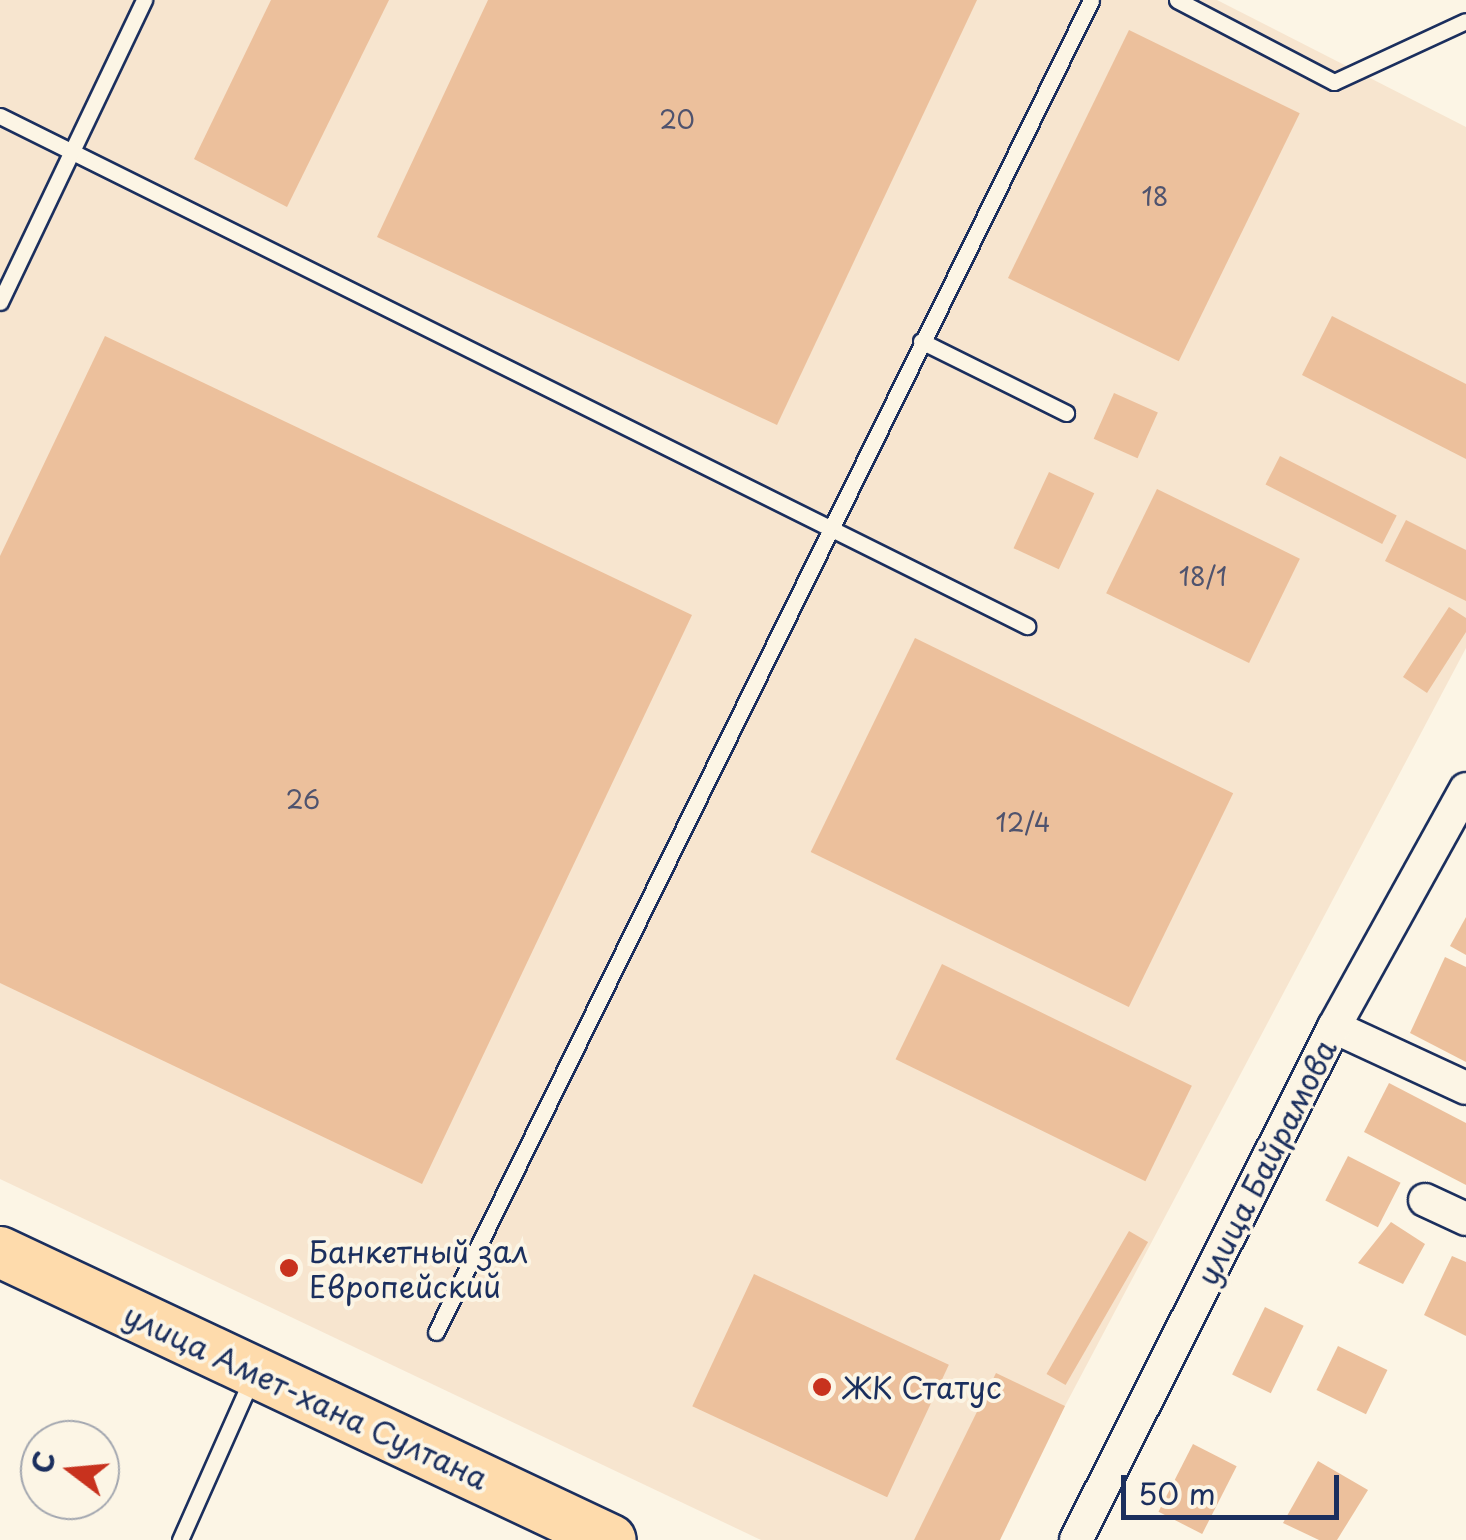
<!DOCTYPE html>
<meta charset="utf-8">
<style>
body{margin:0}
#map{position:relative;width:1466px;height:1540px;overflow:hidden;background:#fcf5e5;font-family:"Playpen Sans",sans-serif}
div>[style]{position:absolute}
.built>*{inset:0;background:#f7e5cf}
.building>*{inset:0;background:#ecc09c;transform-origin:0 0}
.roads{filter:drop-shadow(2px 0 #1b2f5e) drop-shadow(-2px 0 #1b2f5e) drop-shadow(0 2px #1b2f5e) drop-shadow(0 -2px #1b2f5e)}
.service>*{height:15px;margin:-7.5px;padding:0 7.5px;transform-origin:7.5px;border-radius:7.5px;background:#fcf5e5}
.minor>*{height:32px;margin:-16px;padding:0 16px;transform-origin:16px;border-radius:16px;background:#fcf5e5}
.primary>*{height:50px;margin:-25px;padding:0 25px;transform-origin:25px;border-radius:25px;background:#fedbac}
.dots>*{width:28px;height:28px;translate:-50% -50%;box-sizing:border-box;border:5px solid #fcf5e5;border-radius:50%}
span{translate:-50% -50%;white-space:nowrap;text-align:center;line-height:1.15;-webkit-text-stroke:8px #fcf5e5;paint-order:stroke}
.number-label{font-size:25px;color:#4f536e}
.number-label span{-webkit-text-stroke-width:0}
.street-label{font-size:30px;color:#1b2f5e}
.poi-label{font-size:30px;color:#1b2f5e}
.left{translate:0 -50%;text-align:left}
.north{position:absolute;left:20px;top:1420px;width:100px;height:100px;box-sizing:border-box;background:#fcf5e5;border:2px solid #a2a6af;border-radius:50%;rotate:286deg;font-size:28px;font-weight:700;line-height:40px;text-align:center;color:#1b2f5e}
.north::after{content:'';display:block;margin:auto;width:35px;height:45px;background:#c8321e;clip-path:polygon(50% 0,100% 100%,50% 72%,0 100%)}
.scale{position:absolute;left:1121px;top:1475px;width:218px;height:45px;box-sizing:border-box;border:5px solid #1b2f5e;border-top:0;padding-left:12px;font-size:30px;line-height:35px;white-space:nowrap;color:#1b2f5e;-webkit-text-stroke:8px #fcf5e5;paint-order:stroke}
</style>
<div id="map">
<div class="built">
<div style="clip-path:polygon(0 0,1217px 0,1466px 127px,1466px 648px,994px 1540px,761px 1540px,0 1179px)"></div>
</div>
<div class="building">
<div style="clip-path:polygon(271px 0,389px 0,287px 207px,194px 159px)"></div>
<div style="clip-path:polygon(488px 0,977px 0,777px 425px,377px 237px)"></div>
<div style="left:1129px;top:30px;width:190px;height:276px;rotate:26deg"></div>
<div style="clip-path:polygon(1332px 316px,1466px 384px,1466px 459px,1302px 375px)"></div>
<div style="clip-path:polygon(105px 336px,692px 615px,422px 1184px,0 983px,0 556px)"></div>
<div style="left:1114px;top:393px;width:48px;height:50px;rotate:24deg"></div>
<div style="left:1280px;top:456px;width:131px;height:32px;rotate:27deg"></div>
<div style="left:1049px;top:472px;width:50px;height:84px;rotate:25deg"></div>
<div style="left:1157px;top:489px;width:159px;height:116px;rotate:26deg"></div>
<div style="clip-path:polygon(1406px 520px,1466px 550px,1466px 601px,1385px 561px)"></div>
<div style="clip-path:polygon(1449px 607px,1466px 618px,1466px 632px,1427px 693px,1403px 677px)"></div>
<div style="left:915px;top:638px;width:354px;height:238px;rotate:26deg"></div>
<div style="clip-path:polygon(1466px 917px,1466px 955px,1450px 946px)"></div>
<div style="clip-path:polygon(1445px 957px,1466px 967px,1466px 1062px,1410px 1033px)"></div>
<div style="left:942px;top:964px;width:278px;height:106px;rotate:26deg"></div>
<div style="clip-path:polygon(1389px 1083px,1466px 1123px,1466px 1185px,1364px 1132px)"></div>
<div style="left:1348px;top:1156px;width:59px;height:50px;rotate:27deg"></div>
<div style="clip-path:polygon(1391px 1222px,1425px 1244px,1403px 1284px,1358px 1263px)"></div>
<div style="left:1129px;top:1231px;width:22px;height:165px;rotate:30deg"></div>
<div style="clip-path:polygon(1452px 1256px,1466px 1262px,1466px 1336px,1424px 1315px)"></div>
<div style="left:754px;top:1274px;width:215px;height:146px;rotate:25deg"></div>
<div style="left:1265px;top:1307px;width:43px;height:75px;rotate:26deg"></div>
<div style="left:1338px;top:1346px;width:55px;height:49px;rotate:26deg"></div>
<div style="clip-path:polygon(996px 1373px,1065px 1406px,1000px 1540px,914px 1540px)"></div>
<div style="left:1193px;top:1444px;width:49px;height:76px;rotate:27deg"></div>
<div style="clip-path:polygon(1318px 1461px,1368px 1490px,1337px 1540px,1319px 1540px,1283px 1523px)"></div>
</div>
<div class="roads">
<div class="service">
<div style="left:1177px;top:0;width:177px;rotate:27.6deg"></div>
<div style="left:1334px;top:82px;width:145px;rotate:-24.8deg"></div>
<div style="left:0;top:116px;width:1147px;rotate:26.41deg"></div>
<div style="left:0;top:302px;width:335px;rotate:-64.5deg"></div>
<div style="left:921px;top:341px;width:162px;rotate:26.4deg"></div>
<div style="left:436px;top:1332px;width:1484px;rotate:-63.81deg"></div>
<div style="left:180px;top:1540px;width:180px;rotate:-66deg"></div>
</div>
<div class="minor">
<div style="left:1334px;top:1027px;width:145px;rotate:24.8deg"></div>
<div style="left:1425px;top:1200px;width:45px;rotate:24.9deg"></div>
<div style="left:1076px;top:1540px;width:574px;rotate:-63.3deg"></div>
<div style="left:1334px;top:1027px;width:272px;rotate:-61deg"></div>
</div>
<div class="primary">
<div style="left:0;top:1252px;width:675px;rotate:25.24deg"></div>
</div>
</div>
<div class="dots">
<div style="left:289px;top:1268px;background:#c8321e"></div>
<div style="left:822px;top:1387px;background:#c8321e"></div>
</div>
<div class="number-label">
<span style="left:677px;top:119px">20</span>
<span style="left:1155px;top:196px">18</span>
<span style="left:1203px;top:576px">18/1</span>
<span style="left:303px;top:799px">26</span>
<span style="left:1023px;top:822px">12/4</span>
</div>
<div class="street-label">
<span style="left:1266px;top:1162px;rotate:-63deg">улица Байрамова</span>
<span style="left:306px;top:1396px;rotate:25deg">улица Амет-хана Султана</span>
</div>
<div class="poi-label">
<span class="left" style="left:309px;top:1268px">Банкетный зал<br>Европейский</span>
<span class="left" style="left:842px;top:1387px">ЖК Статус</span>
</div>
<div class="north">С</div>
<div class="scale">50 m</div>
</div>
